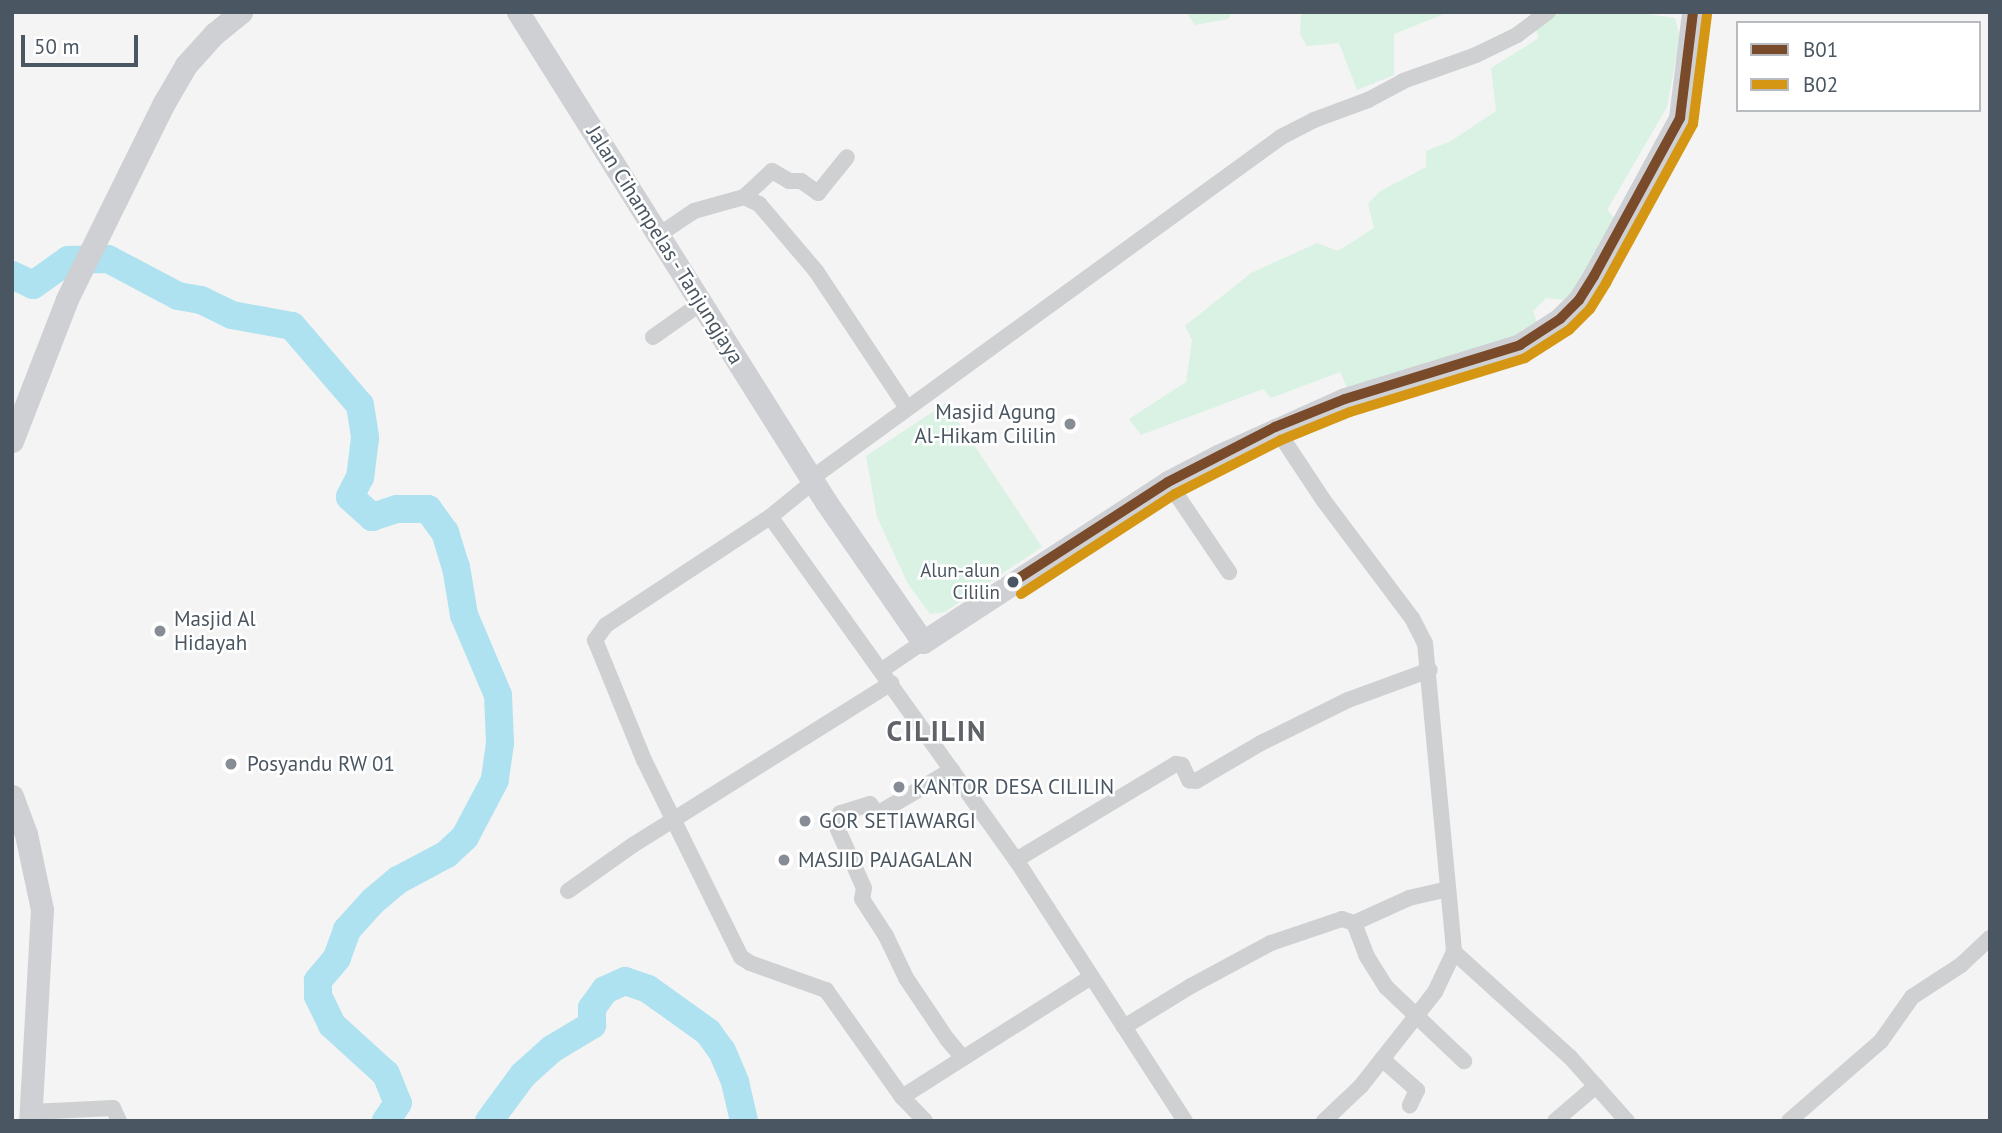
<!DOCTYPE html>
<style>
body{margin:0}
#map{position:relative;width:2002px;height:1133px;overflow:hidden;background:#f4f4f4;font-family:"PT Sans",sans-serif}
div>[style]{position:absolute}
.green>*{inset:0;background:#d9f2e3}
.river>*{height:28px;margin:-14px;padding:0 14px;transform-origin:14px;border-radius:14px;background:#aee2f0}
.minor>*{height:16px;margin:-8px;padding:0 8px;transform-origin:8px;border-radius:8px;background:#ced0d2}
.secondary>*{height:23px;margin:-11.5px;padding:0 11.5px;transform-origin:11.5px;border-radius:11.5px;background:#ced0d4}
.bus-1>*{height:10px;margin:-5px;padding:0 5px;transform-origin:5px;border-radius:5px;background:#7a4b2a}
.bus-2>*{height:10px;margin:-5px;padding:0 5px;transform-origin:5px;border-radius:5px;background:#d49613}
.dots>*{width:19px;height:19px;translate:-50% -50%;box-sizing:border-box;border:4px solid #fff;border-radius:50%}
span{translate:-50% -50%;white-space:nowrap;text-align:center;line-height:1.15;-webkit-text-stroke:5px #fff;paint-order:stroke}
.bus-label{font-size:19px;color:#4a5661}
.right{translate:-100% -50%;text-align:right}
.street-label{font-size:21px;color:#4a5661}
.poi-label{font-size:21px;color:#4a5661}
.left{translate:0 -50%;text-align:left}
.district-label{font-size:28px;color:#5f6368;font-weight:700;letter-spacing:2px}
.frame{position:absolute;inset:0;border:14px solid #4a5661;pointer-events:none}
.legend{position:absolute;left:1736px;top:21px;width:245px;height:91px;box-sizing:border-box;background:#fff;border:2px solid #b7bbc0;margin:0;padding:9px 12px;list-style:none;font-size:21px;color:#4a5661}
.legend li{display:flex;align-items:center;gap:14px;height:35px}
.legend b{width:35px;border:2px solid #b7bbc0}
.scale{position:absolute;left:21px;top:35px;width:117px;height:32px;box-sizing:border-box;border:4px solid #4a5661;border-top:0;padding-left:9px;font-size:21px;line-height:24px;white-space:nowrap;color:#4a5661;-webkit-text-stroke:5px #fff;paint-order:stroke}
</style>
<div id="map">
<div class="green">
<div style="clip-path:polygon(1186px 12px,1232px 12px,1228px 19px,1195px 25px)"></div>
<div style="clip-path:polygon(1301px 12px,1449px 12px,1394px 34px,1394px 75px,1357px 90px,1339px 43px,1307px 46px,1300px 34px)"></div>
<div style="clip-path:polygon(1532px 12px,1634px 12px,1675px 18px,1680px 37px,1667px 107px,1607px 210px,1617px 220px,1574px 301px,1546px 298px,1533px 311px,1538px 325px,1507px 341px,1348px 389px,1340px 372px,1271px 398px,1263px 389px,1141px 435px,1129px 419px,1186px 382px,1192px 340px,1185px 326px,1251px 273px,1317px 243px,1338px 251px,1374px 228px,1368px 204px,1379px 192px,1426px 167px,1426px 151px,1451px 141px,1496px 111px,1491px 68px,1539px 38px,1530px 14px)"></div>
<div style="clip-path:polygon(946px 403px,1042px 547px,945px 612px,930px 614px,908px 584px,877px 517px,866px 456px)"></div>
</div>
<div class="river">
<div style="left:12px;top:275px;width:23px;rotate:25deg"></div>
<div style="left:33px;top:285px;width:43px;rotate:-35.5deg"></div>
<div style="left:68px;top:260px;width:40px;rotate:-1.4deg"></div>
<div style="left:108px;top:259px;width:79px;rotate:27.9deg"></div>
<div style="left:178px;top:296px;width:23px;rotate:10deg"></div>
<div style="left:201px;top:300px;width:34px;rotate:26deg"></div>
<div style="left:232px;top:315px;width:61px;rotate:10.4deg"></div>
<div style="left:292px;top:326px;width:104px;rotate:49.3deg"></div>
<div style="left:360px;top:405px;width:33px;rotate:81deg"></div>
<div style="left:365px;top:438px;width:39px;rotate:97deg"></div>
<div style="left:360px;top:477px;width:22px;rotate:117deg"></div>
<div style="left:350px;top:497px;width:30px;rotate:42deg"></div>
<div style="left:372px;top:517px;width:26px;rotate:-18deg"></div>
<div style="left:397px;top:509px;width:31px"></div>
<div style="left:428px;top:509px;width:29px;rotate:54deg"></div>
<div style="left:445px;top:532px;width:37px;rotate:73deg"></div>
<div style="left:456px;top:567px;width:49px;rotate:80.5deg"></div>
<div style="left:464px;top:615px;width:87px;rotate:67deg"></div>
<div style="left:498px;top:695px;width:48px;rotate:87.6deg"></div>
<div style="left:500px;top:743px;width:37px;rotate:98deg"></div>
<div style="left:495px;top:780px;width:64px;rotate:117.8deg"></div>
<div style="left:465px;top:837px;width:25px;rotate:137deg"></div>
<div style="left:447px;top:854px;width:55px;rotate:152deg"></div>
<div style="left:398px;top:880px;width:33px;rotate:140deg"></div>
<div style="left:373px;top:901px;width:39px;rotate:132deg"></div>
<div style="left:347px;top:930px;width:30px;rotate:110deg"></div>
<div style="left:337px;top:958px;width:30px;rotate:130deg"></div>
<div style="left:318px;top:981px;width:15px;rotate:90deg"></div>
<div style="left:318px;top:996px;width:32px;rotate:64deg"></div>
<div style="left:332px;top:1025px;width:73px;rotate:42.2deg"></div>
<div style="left:386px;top:1074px;width:31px;rotate:68deg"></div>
<div style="left:398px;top:1103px;width:22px;rotate:124deg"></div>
<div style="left:489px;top:1121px;width:57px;rotate:-53.5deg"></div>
<div style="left:523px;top:1075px;width:39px;rotate:-42deg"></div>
<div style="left:552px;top:1049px;width:47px;rotate:-31deg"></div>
<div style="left:592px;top:1025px;width:17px;rotate:-90deg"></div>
<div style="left:592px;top:1008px;width:22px;rotate:-54deg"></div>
<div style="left:605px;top:990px;width:22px;rotate:-24deg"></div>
<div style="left:625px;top:981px;width:24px;rotate:19deg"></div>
<div style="left:648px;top:989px;width:74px;rotate:35.6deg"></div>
<div style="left:708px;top:1032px;width:24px;rotate:54deg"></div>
<div style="left:722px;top:1051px;width:34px;rotate:67deg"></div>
<div style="left:735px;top:1082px;width:40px;rotate:77deg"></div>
</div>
<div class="minor">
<div style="left:744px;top:197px;width:17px;rotate:25deg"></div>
<div style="left:759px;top:204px;width:88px;rotate:49.6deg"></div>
<div style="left:816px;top:271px;width:164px;rotate:56.4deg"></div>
<div style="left:660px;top:234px;width:41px;rotate:-34.1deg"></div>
<div style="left:694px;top:211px;width:52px;rotate:-15.6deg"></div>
<div style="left:744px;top:197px;width:38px;rotate:-43deg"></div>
<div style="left:772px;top:171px;width:20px;rotate:30deg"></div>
<div style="left:789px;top:181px;width:12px"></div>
<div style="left:801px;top:181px;width:21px;rotate:35deg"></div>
<div style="left:818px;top:193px;width:46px;rotate:-51.1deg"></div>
<div style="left:653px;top:337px;width:59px;rotate:-35.3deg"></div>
<div style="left:1275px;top:427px;width:89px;rotate:56.5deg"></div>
<div style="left:1324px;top:501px;width:146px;rotate:53.1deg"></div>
<div style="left:1412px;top:618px;width:28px;rotate:63deg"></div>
<div style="left:1425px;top:643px;width:297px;rotate:84.6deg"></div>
<div style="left:1453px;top:939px;width:13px;rotate:86deg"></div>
<div style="left:1454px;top:952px;width:44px;rotate:115.4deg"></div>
<div style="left:1435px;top:992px;width:120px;rotate:128.2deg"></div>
<div style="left:1361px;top:1086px;width:51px;rotate:136.6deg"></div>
<div style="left:1168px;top:482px;width:109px;rotate:55.9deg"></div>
<div style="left:770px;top:517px;width:196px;rotate:146.6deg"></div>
<div style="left:606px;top:625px;width:19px;rotate:126deg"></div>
<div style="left:595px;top:640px;width:130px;rotate:67.8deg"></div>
<div style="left:644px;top:760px;width:220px;rotate:63.8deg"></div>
<div style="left:741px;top:957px;width:11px;rotate:34deg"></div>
<div style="left:750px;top:963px;width:81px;rotate:19.6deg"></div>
<div style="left:826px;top:990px;width:131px;rotate:54.6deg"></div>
<div style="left:902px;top:1097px;width:33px;rotate:46deg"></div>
<div style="left:882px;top:670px;width:50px;rotate:-34.3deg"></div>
<div style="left:952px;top:770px;width:87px;rotate:149.6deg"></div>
<div style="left:877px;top:814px;width:12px;rotate:-125deg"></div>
<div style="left:870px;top:804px;width:31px;rotate:163deg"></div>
<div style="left:840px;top:813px;width:11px;rotate:117deg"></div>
<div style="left:835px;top:823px;width:71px;rotate:66deg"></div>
<div style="left:864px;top:888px;width:11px;rotate:100deg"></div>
<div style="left:862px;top:899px;width:44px;rotate:57deg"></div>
<div style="left:886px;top:936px;width:47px;rotate:64.5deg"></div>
<div style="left:906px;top:978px;width:73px;rotate:56.1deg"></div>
<div style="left:947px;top:1039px;width:23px;rotate:50deg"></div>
<div style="left:1016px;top:860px;width:187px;rotate:-31deg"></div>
<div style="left:1176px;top:764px;width:6px;rotate:9deg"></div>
<div style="left:1182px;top:765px;width:17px;rotate:65deg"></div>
<div style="left:1189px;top:780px;width:7px;rotate:8deg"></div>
<div style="left:1196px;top:781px;width:75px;rotate:-30.3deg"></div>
<div style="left:1261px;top:743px;width:97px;rotate:-26.3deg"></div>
<div style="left:1348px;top:700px;width:87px;rotate:-20.1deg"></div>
<div style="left:568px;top:891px;width:80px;rotate:-35.3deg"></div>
<div style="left:633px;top:845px;width:305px;rotate:-32.1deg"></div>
<div style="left:1354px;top:923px;width:34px;rotate:69deg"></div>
<div style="left:1366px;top:955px;width:38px;rotate:58deg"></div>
<div style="left:1386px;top:987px;width:108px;rotate:43.5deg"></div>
<div style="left:1454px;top:952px;width:156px;rotate:42.2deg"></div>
<div style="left:1570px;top:1057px;width:86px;rotate:48.3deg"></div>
<div style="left:1124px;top:1027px;width:79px;rotate:-31.5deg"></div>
<div style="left:1191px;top:986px;width:91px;rotate:-28.3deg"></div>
<div style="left:1271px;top:943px;width:75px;rotate:-18.7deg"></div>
<div style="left:1342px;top:919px;width:13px;rotate:18deg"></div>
<div style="left:1354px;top:923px;width:60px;rotate:-24.4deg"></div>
<div style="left:1409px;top:898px;width:40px;rotate:-13deg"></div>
<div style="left:1382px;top:1059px;width:47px;rotate:41.5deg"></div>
<div style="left:1417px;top:1090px;width:17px;rotate:115deg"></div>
<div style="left:902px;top:1097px;width:224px;rotate:-32.4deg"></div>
<div style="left:31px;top:1112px;width:82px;rotate:-2.8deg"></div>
<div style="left:113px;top:1108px;width:14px;rotate:65deg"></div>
<div style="left:1185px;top:1121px;width:311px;rotate:-122.9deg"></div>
<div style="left:1016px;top:860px;width:422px;rotate:-125.6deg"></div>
<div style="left:770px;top:517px;width:49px;rotate:-39.2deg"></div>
<div style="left:808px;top:486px;width:9px;rotate:-63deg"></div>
<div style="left:812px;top:478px;width:580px;rotate:-36.02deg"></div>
<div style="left:1281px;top:137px;width:37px;rotate:-27deg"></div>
<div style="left:1314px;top:120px;width:58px;rotate:-20.3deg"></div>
<div style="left:1368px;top:100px;width:40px;rotate:-28deg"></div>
<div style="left:1403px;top:81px;width:77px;rotate:-19.6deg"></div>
<div style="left:1476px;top:55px;width:46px;rotate:-26deg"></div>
<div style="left:1517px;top:35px;width:39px;rotate:-37deg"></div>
<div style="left:1555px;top:1121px;width:54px;rotate:-40.5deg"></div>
<div style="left:1789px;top:1121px;width:122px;rotate:-41deg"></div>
<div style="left:1881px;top:1041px;width:54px;rotate:-54.8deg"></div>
<div style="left:1912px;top:997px;width:59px;rotate:-33.1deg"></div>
<div style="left:1961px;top:965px;width:40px;rotate:-43deg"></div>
</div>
<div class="secondary">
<div style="left:518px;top:12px;width:579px;rotate:57.85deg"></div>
<div style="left:826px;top:502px;width:170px;rotate:55.3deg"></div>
<div style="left:923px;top:642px;width:293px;rotate:-33.1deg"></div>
<div style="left:1168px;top:482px;width:56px;rotate:-27.5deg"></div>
<div style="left:1218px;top:456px;width:139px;rotate:-24.2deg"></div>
<div style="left:1345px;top:399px;width:183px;rotate:-17.1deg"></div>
<div style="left:1520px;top:345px;width:48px;rotate:-33deg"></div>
<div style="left:1560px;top:319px;width:27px;rotate:-45deg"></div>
<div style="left:1579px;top:300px;width:28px;rotate:-58deg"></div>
<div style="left:1594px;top:276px;width:180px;rotate:-61.4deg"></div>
<div style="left:1680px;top:118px;width:107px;rotate:-83deg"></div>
<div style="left:12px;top:441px;width:152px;rotate:-68.8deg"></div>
<div style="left:67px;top:299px;width:219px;rotate:-63.7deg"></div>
<div style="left:164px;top:103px;width:44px;rotate:-59.9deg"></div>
<div style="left:186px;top:65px;width:42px;rotate:-47.9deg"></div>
<div style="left:214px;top:34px;width:35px;rotate:-39deg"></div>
<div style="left:12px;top:796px;width:40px;rotate:69.8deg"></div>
<div style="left:26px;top:834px;width:77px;rotate:78deg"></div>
<div style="left:42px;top:909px;width:212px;rotate:93.2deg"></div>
</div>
<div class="bus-1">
<div style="left:1013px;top:582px;width:184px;rotate:-32.8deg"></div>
<div style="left:1168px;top:482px;width:120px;rotate:-27.2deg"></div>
<div style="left:1275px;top:427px;width:75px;rotate:-21.8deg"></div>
<div style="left:1345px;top:399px;width:183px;rotate:-17.1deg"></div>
<div style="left:1520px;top:345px;width:48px;rotate:-33deg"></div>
<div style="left:1560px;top:319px;width:27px;rotate:-45deg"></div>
<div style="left:1579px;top:300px;width:28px;rotate:-58deg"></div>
<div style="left:1594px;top:276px;width:180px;rotate:-61.4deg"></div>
<div style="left:1680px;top:118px;width:107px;rotate:-83deg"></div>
</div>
<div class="bus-2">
<div style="left:1021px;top:594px;width:184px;rotate:-33deg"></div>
<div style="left:1175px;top:494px;width:119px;rotate:-27deg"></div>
<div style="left:1281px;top:440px;width:74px;rotate:-22.1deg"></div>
<div style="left:1350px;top:412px;width:183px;rotate:-17.1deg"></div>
<div style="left:1525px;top:358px;width:52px;rotate:-32.5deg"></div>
<div style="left:1569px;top:330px;width:30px;rotate:-45deg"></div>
<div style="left:1590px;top:309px;width:31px;rotate:-58deg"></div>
<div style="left:1606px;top:283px;width:181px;rotate:-61.3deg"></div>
<div style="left:1693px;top:124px;width:111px;rotate:-82.7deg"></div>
</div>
<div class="dots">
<div style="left:1070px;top:424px;background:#868d94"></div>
<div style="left:1013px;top:582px;background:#4a5661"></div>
<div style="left:160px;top:631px;background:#868d94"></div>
<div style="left:231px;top:764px;background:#868d94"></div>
<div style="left:899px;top:787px;background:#868d94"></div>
<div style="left:805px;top:821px;background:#868d94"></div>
<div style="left:784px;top:860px;background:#868d94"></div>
</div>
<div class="bus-label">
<span class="right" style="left:1000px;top:582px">Alun-alun<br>Cililin</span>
</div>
<div class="street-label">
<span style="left:665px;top:245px;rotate:58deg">Jalan Cihampelas - Tanjungjaya</span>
</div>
<div class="poi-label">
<span class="right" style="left:1056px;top:424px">Masjid Agung<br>Al-Hikam Cililin</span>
<span class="left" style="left:174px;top:631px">Masjid Al<br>Hidayah</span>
<span class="left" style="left:247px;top:764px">Posyandu RW 01</span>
<span class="left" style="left:913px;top:787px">KANTOR DESA CILILIN</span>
<span class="left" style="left:819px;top:821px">GOR SETIAWARGI</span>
<span class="left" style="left:798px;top:860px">MASJID PAJAGALAN</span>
</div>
<div class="district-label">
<span style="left:937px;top:731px">CILILIN</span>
</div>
<div class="frame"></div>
<ul class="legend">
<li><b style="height:9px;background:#7a4b2a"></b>B01</li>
<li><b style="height:9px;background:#d49613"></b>B02</li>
</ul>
<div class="scale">50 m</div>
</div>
